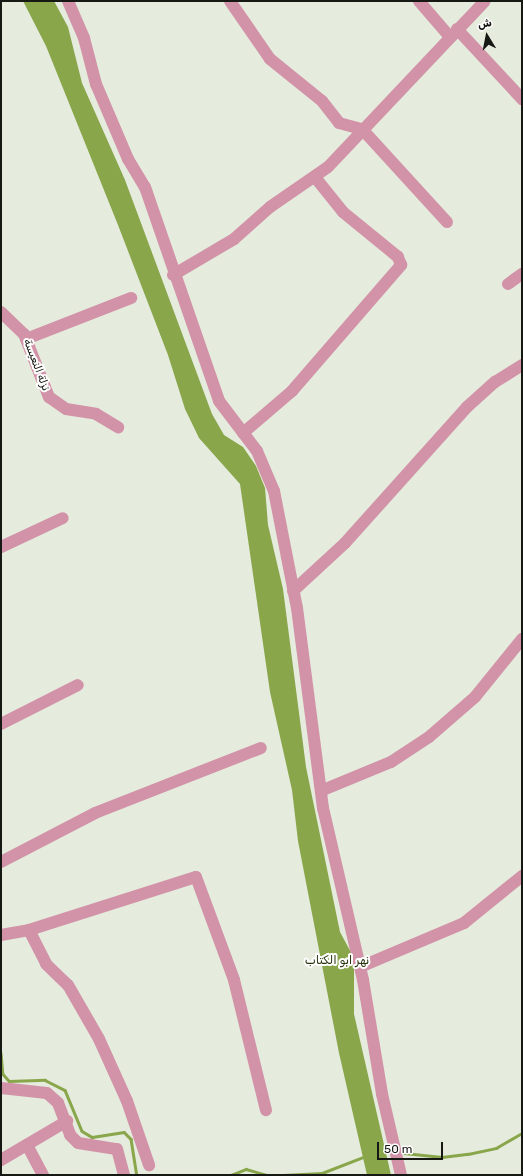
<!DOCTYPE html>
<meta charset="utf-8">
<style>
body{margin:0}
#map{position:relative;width:523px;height:1176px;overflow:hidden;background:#e5ebdd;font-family:Rubik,Cairo,sans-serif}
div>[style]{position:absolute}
.water>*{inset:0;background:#89a64b}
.stream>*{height:2.5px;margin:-1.25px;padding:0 1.25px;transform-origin:1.25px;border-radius:1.25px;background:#89a64b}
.minor>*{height:12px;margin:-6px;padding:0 6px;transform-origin:6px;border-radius:6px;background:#d292a8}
span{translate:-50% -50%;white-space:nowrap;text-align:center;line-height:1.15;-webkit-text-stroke:4px #fff;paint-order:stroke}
.street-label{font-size:11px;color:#161813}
.water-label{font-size:12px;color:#28340e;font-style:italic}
.frame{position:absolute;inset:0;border:2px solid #161813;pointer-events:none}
.north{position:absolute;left:467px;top:16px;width:40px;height:40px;-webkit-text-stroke:3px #fff;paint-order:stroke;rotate:350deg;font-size:11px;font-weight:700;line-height:16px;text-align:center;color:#161813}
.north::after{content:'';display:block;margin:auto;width:14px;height:18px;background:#161813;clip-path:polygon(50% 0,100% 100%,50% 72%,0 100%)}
.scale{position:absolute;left:377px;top:1142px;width:66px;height:18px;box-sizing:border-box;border:2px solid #161813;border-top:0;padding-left:5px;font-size:12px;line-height:14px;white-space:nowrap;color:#161813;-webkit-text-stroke:3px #fff;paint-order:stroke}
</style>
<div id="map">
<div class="water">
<div style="clip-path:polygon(23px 1px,54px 1px,68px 27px,82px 83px,125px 180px,212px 414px,224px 435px,243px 447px,256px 466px,265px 488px,268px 525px,283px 589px,306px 767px,340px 932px,354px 958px,354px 1014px,391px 1175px,367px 1175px,339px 1053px,298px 841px,292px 790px,270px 692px,240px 484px,199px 438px,185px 409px,168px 355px,118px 225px,46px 46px)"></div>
</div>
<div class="stream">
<div style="left:1px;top:1053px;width:21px;rotate:85deg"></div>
<div style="left:3px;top:1074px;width:9px;rotate:49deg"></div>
<div style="left:9px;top:1081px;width:36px;rotate:-2deg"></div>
<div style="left:45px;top:1080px;width:22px;rotate:27deg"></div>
<div style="left:65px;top:1090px;width:44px;rotate:67.5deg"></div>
<div style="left:82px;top:1131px;width:12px;rotate:31deg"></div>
<div style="left:92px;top:1137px;width:32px;rotate:-9deg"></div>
<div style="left:124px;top:1132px;width:10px;rotate:45deg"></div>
<div style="left:131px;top:1139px;width:36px;rotate:81deg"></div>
<div style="left:404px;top:1153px;width:38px;rotate:6deg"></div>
<div style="left:442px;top:1157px;width:26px;rotate:-7deg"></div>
<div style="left:468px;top:1154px;width:29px;rotate:-12deg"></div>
<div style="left:496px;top:1148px;width:30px;rotate:-30deg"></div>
<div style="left:231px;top:1175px;width:16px;rotate:-22deg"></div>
<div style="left:246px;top:1169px;width:22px;rotate:16deg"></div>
<div style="left:283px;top:1175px;width:39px;rotate:-3deg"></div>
<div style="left:322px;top:1173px;width:44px;rotate:-21.3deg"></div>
</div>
<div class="minor">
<div style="left:68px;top:1px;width:40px;rotate:66.6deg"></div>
<div style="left:84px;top:38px;width:48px;rotate:75.4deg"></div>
<div style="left:96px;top:84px;width:82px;rotate:66.9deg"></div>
<div style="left:128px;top:159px;width:33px;rotate:59deg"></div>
<div style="left:145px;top:187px;width:226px;rotate:70.9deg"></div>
<div style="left:219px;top:401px;width:63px;rotate:52.8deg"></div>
<div style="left:257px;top:451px;width:43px;rotate:67deg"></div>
<div style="left:274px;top:491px;width:119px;rotate:78.9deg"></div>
<div style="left:297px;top:608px;width:202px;rotate:82.6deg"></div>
<div style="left:323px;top:808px;width:177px;rotate:76.9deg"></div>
<div style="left:363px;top:980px;width:116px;rotate:80.5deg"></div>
<div style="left:382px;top:1094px;width:83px;rotate:76.8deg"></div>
<div style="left:230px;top:1px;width:70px;rotate:55.4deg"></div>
<div style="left:270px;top:59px;width:67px;rotate:38.9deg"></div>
<div style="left:322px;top:101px;width:28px;rotate:52deg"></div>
<div style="left:339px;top:123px;width:24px;rotate:15deg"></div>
<div style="left:362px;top:129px;width:126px;rotate:47.6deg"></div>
<div style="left:419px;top:1px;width:48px;rotate:49.3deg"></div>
<div style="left:457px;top:29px;width:96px;rotate:47.1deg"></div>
<div style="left:173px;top:275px;width:71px;rotate:-30.5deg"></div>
<div style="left:234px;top:239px;width:48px;rotate:-41.6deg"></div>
<div style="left:270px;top:207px;width:70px;rotate:-34.6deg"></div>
<div style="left:328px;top:167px;width:228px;rotate:-46.6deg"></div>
<div style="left:508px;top:284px;width:17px;rotate:-36deg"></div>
<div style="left:1px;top:312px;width:32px;rotate:44deg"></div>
<div style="left:24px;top:334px;width:68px;rotate:68.4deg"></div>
<div style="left:49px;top:397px;width:21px;rotate:35deg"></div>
<div style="left:66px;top:409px;width:30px;rotate:9deg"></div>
<div style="left:96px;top:414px;width:26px;rotate:31deg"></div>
<div style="left:26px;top:339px;width:113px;rotate:-21.3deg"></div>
<div style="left:243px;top:433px;width:65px;rotate:-40.6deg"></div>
<div style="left:292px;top:391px;width:167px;rotate:-49.1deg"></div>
<div style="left:401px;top:265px;width:9px;rotate:-111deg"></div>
<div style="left:398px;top:257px;width:71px;rotate:-140.7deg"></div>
<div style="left:343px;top:212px;width:45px;rotate:-128.7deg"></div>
<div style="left:1px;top:547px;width:68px;rotate:-25.1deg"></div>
<div style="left:293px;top:591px;width:71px;rotate:-42.7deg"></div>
<div style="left:345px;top:543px;width:183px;rotate:-48.1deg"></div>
<div style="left:467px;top:407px;width:38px;rotate:-42deg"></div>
<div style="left:495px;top:382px;width:32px;rotate:-32deg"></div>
<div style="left:1px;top:724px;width:86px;rotate:-26.9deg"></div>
<div style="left:323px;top:790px;width:74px;rotate:-22.4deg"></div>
<div style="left:391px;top:762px;width:45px;rotate:-33.3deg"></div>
<div style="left:429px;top:737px;width:61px;rotate:-41deg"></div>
<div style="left:475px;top:697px;width:75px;rotate:-51deg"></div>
<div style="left:1px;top:862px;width:106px;rotate:-27.5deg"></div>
<div style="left:95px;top:813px;width:178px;rotate:-21.4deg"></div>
<div style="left:29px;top:930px;width:38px;rotate:63deg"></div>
<div style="left:46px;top:964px;width:30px;rotate:44deg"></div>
<div style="left:68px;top:985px;width:62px;rotate:60.1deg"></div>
<div style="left:99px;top:1039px;width:68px;rotate:65.7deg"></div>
<div style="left:127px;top:1101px;width:68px;rotate:71deg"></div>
<div style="left:1px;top:935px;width:28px;rotate:-10deg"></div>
<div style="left:29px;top:930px;width:175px;rotate:-17.6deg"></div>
<div style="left:196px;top:877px;width:110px;rotate:69.7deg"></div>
<div style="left:234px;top:980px;width:134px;rotate:76.2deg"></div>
<div style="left:360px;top:967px;width:113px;rotate:-22.9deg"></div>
<div style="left:464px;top:923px;width:75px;rotate:-39deg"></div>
<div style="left:1px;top:1088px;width:46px;rotate:6.2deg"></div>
<div style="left:47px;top:1093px;width:15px;rotate:42deg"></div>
<div style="left:58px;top:1103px;width:34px;rotate:69deg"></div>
<div style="left:70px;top:1135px;width:11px;rotate:45deg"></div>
<div style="left:78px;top:1143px;width:39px;rotate:9deg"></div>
<div style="left:117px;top:1149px;width:27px;rotate:75deg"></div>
<div style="left:27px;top:1145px;width:34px;rotate:62deg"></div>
<div style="left:1px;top:1160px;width:77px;rotate:-30.6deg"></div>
</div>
<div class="street-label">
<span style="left:36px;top:365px;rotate:69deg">نزلة النعيسة</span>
</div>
<div class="water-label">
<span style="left:337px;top:961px">نهر ابو الكتاب</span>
</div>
<div class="frame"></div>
<div class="north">ش</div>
<div class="scale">50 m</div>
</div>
